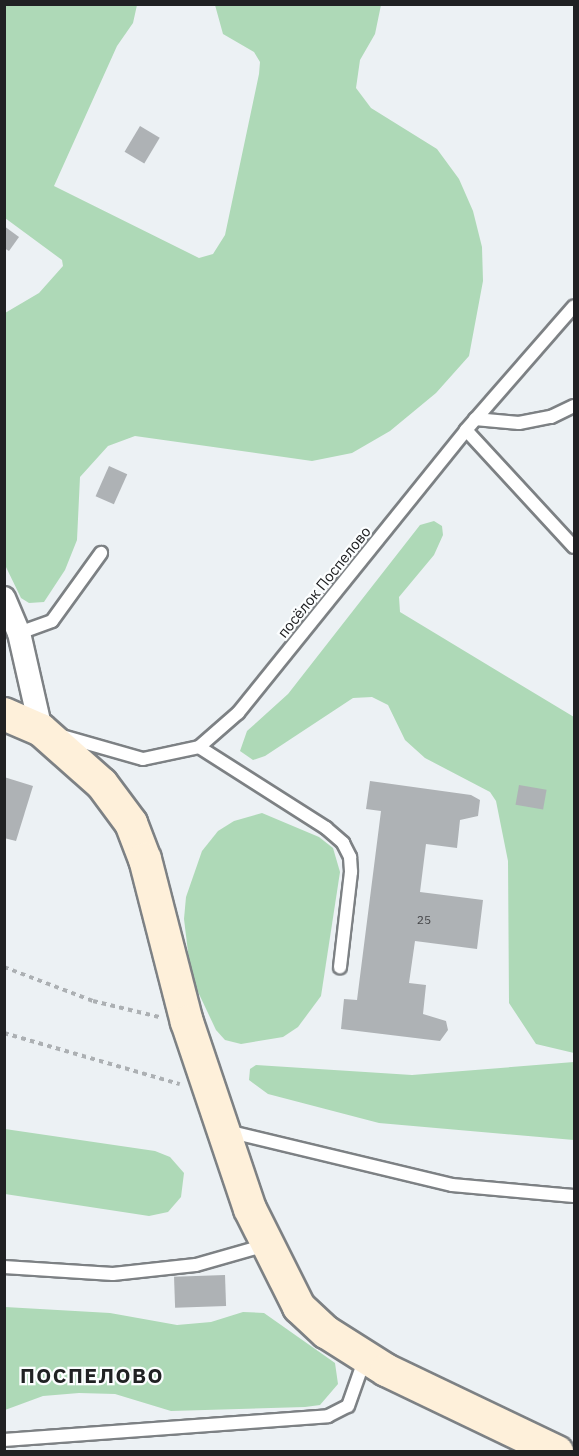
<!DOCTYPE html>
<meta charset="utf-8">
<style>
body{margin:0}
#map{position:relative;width:579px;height:1456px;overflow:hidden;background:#ecf1f4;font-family:"IBM Plex Sans",sans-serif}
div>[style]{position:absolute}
.green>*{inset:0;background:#aed9b7}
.building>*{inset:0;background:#aeb2b5;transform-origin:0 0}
.path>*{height:4px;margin-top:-2px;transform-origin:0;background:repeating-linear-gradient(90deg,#acb0b3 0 4.5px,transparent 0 9px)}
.roads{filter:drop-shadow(2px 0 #7d8184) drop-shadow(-2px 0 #7d8184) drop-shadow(0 2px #7d8184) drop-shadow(0 -2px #7d8184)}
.service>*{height:12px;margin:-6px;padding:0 6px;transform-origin:6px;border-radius:6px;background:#fff}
.minor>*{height:22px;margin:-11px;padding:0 11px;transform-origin:11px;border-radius:11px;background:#fff}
.secondary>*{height:32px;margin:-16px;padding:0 16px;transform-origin:16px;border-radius:16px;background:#fef0da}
span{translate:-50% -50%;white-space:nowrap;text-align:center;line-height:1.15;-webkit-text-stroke:4.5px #fcfeff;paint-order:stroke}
.number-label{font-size:12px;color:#444548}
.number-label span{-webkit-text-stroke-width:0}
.street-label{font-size:15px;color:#202123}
.district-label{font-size:21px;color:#202123;font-weight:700;letter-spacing:1.5px}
.frame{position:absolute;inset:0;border:6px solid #202123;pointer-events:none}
</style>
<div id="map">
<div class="green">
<div style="clip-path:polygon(5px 4px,137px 5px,133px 23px,117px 46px,54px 186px,199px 258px,213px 254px,225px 235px,259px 74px,260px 62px,254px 52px,223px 34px,215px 5px,381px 5px,375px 34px,360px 60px,356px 88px,371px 108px,437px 149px,459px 179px,473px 211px,482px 247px,483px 281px,469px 356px,436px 393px,390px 431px,352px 453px,312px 461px,135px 436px,108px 446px,80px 477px,77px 540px,65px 570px,44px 602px,29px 603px,21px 598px,5px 565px,5px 313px,39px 293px,63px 266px,62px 260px,5px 218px)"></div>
<div style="clip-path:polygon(434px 521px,442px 526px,443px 535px,434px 555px,399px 597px,400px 612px,574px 717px,574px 1053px,536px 1044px,509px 1003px,508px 861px,496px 801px,490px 792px,425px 758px,405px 740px,388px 705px,372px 697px,353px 698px,265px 756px,253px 760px,240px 751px,247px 731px,288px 694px,420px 525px)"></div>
<div style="clip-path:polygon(262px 813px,319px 837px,333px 848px,340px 872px,321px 996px,298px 1027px,283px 1037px,241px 1044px,225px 1040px,216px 1030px,191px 977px,184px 919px,186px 897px,202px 851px,218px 831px,234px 821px)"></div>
<div style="clip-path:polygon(574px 1062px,574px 1140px,379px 1123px,268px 1094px,249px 1080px,250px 1069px,256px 1065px,412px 1075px)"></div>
<div style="clip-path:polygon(5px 1129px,155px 1151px,170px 1157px,184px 1173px,181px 1197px,168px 1212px,149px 1216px,5px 1194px)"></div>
<div style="clip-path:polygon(5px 1307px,110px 1313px,177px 1325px,211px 1322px,243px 1312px,264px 1313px,335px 1363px,338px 1384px,320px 1405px,305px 1407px,171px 1411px,115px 1394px,79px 1393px,43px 1396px,5px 1410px)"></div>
</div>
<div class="building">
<div style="left:140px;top:126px;width:23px;height:30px;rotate:31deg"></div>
<div style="clip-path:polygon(4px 226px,19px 237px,9px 251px,4px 248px)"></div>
<div style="left:109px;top:466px;width:20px;height:33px;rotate:24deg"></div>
<div style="clip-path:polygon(4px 777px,33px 786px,16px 841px,4px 838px)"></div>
<div style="clip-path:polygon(370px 781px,471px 795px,480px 800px,478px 816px,460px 820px,457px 848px,426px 844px,420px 892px,483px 900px,477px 949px,415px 941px,409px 983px,426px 985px,423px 1014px,446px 1021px,448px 1030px,440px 1041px,341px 1029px,344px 999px,357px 1000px,381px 811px,366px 809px)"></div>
<div style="left:519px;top:785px;width:28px;height:20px;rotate:10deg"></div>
<div style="left:225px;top:1275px;width:31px;height:51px;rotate:88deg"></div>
</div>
<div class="path">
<div style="left:4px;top:967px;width:95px;rotate:20.9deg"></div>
<div style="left:93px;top:1001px;width:68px;rotate:13.6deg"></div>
<div style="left:4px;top:1033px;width:183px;rotate:16.2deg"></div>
</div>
<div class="roads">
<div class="service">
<div style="left:475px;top:419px;width:44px;rotate:5.2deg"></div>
<div style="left:519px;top:423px;width:33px;rotate:-11deg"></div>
<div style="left:551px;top:417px;width:25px;rotate:-26deg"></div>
<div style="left:466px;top:430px;width:159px;rotate:47.3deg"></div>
<div style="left:19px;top:633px;width:35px;rotate:-20deg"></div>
<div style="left:52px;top:621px;width:84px;rotate:-54.2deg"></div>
<div style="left:62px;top:736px;width:84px;rotate:15.9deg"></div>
<div style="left:143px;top:759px;width:57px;rotate:-12.1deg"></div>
<div style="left:199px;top:747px;width:52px;rotate:-41.1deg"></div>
<div style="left:238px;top:713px;width:363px;rotate:-51.1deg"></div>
<div style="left:466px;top:430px;width:164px;rotate:-48.9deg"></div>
<div style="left:199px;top:747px;width:151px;rotate:32.5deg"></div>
<div style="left:326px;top:828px;width:23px;rotate:41deg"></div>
<div style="left:343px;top:843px;width:16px;rotate:63deg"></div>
<div style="left:350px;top:857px;width:15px;rotate:86deg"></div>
<div style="left:351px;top:872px;width:96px;rotate:96.6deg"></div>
<div style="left:227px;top:1131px;width:231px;rotate:13.5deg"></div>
<div style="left:452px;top:1185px;width:122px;rotate:5.2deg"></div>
<div style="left:4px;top:1267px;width:109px;rotate:3.7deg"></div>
<div style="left:113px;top:1274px;width:83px;rotate:-6.2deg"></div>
<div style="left:196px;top:1265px;width:73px;rotate:-15.9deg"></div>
<div style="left:4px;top:1440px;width:325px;rotate:-4.2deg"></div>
<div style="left:328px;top:1416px;width:22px;rotate:-27deg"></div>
<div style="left:348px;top:1406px;width:51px;rotate:-70.5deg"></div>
</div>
<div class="minor">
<div style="left:4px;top:598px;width:38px;rotate:67deg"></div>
<div style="left:19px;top:633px;width:99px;rotate:77.2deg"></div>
</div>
<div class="secondary">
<div style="left:4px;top:714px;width:40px;rotate:23.4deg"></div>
<div style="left:41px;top:730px;width:81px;rotate:41.5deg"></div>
<div style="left:102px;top:784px;width:49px;rotate:53.4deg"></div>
<div style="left:131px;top:823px;width:39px;rotate:69deg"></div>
<div style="left:145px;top:859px;width:168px;rotate:75.6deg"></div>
<div style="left:187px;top:1022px;width:197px;rotate:71.4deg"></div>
<div style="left:250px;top:1209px;width:110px;rotate:63.4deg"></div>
<div style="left:299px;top:1307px;width:37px;rotate:43deg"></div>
<div style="left:326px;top:1332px;width:71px;rotate:32.3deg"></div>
<div style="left:386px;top:1370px;width:190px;rotate:25.6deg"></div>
</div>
</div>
<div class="number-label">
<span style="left:424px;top:920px">25</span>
</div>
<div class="street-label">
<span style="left:324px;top:582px;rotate:-51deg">посёлок Поспелово</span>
</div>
<div class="district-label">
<span style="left:92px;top:1375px">ПОСПЕЛОВО</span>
</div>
<div class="frame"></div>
</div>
